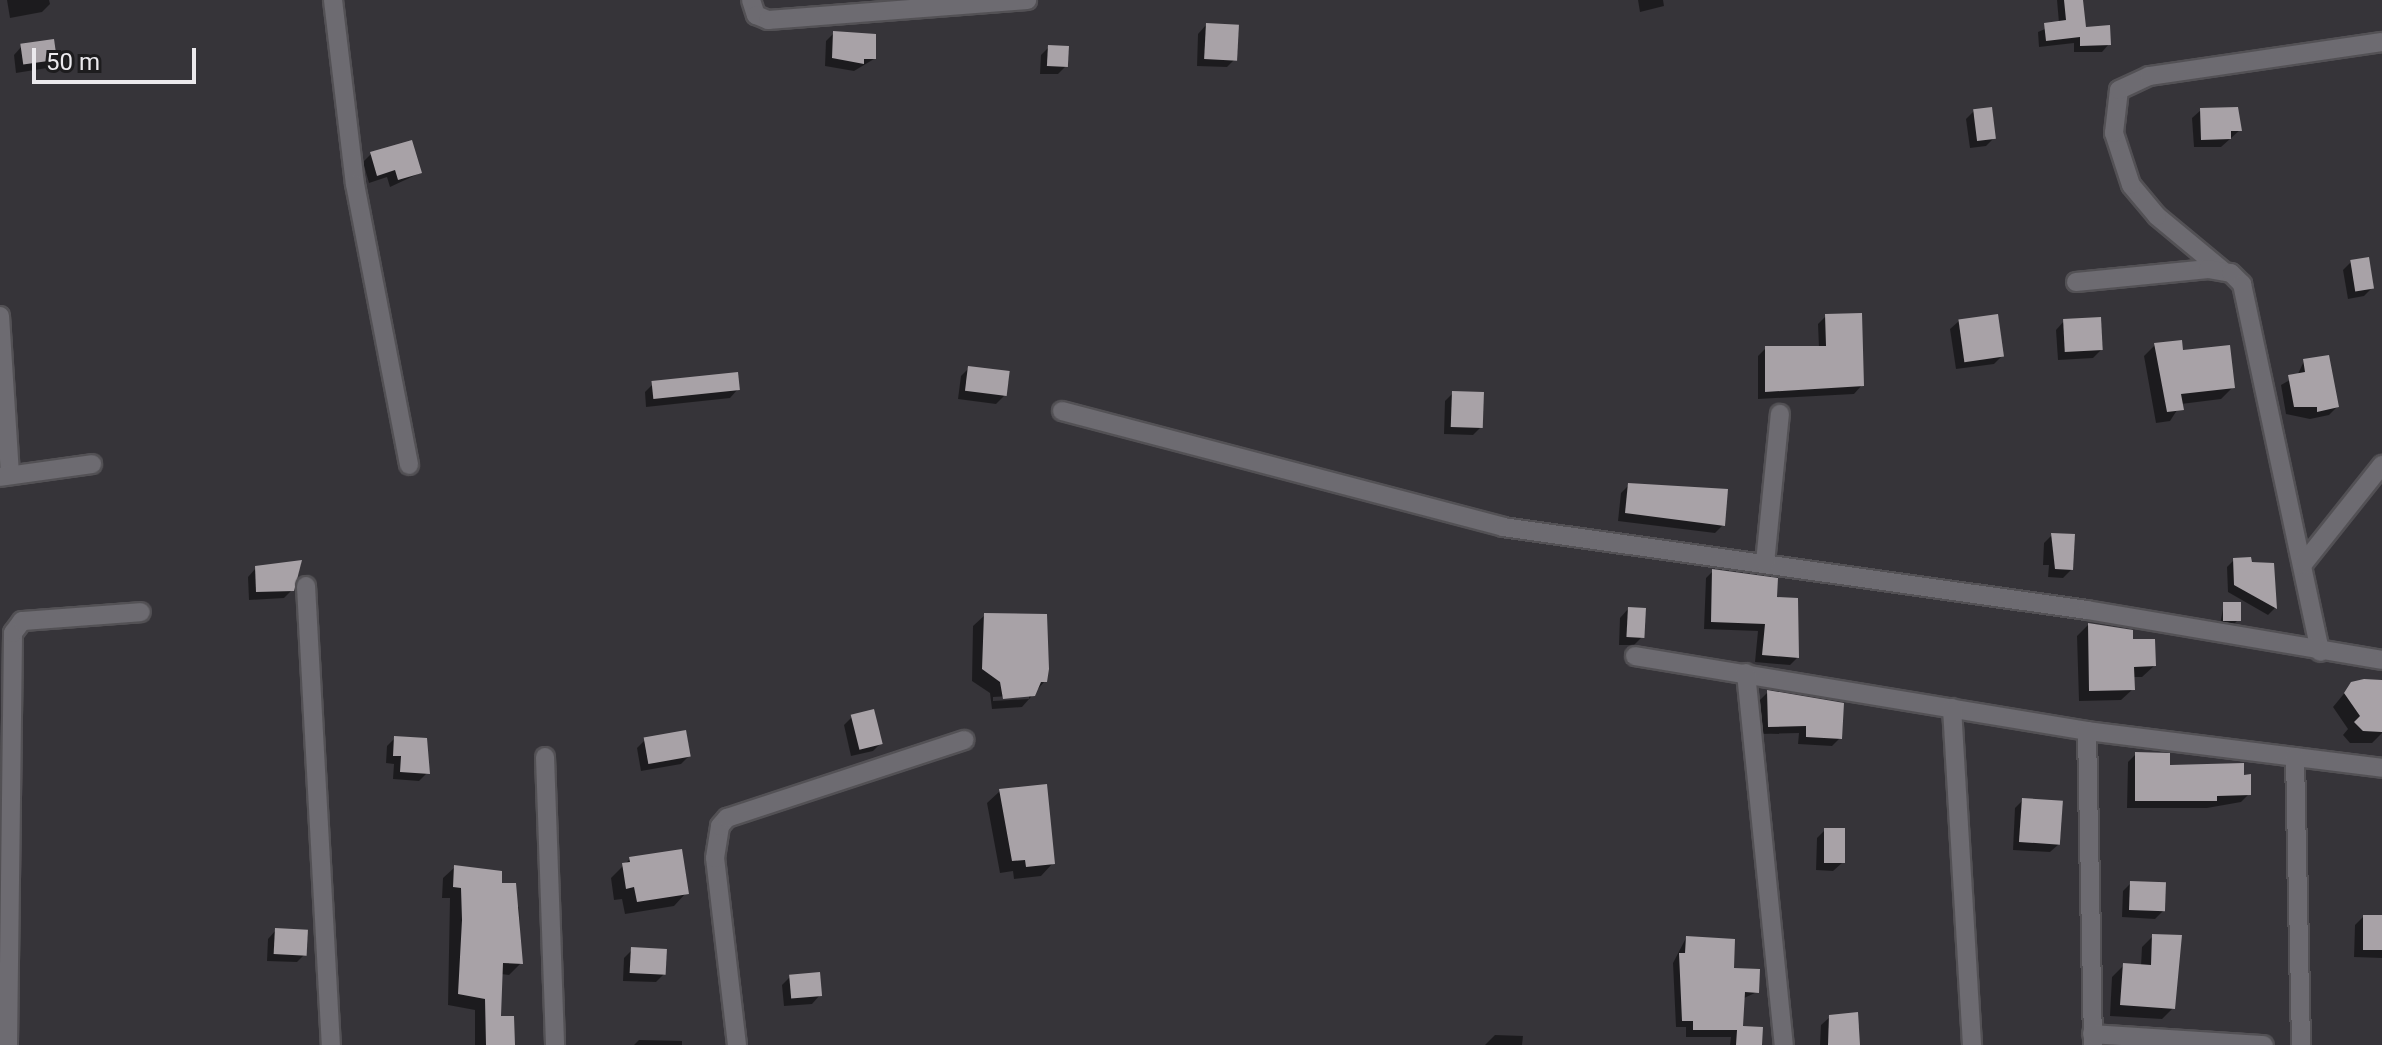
<!DOCTYPE html>
<style>
body{margin:0}
#map{position:relative;width:2382px;height:1045px;overflow:hidden;background:#363439;font-family:Roboto,sans-serif}
div>[style]{position:absolute}
.shadow>*{inset:0;background:#0007}
.building>*{inset:0;background:#a8a2a7;transform-origin:0 0}
.roads{filter:drop-shadow(2px 0 #535155) drop-shadow(-2px 0 #535155) drop-shadow(0 2px #535155) drop-shadow(0 -2px #535155)}
.street>*{height:18px;margin:-9px;padding:0 9px;transform-origin:9px;border-radius:9px;background:#6d6b71}
span{translate:-50% -50%;white-space:nowrap;text-align:center;line-height:1.15;-webkit-text-stroke:8px #1d1c1e;paint-order:stroke}
.scale{position:absolute;left:32px;top:48px;width:164px;height:36px;box-sizing:border-box;border:4px solid #ebe9ed;border-top:0;padding-left:10px;font-size:24px;line-height:28px;white-space:nowrap;color:#ebe9ed;-webkit-text-stroke:6px #1d1c1e;paint-order:stroke}
</style>
<div id="map">
<div class="shadow">
<div style="clip-path:polygon(7px 0,49px 0,50px 4px,42px 12px,10px 18px)"></div>
<div style="clip-path:polygon(1638px 0,1663px 0,1664px 6px,1640px 12px)"></div>
<div style="clip-path:polygon(2057px 0,2081px 0,2084px 29px,2109px 44px,2102px 52px,2074px 52px,2074px 43px,2039px 47px,2038px 32px,2059px 23px)"></div>
<div style="clip-path:polygon(1206px 25px,1235px 59px,1227px 67px,1197px 66px,1198px 34px)"></div>
<div style="clip-path:polygon(834px 33px,874px 59px,854px 71px,825px 66px,826px 41px)"></div>
<div style="clip-path:polygon(22px 46px,55px 60px,47px 68px,16px 73px,14px 55px)"></div>
<div style="clip-path:polygon(1049px 47px,1066px 66px,1058px 74px,1040px 74px,1041px 55px)"></div>
<div style="clip-path:polygon(2201px 110px,2240px 130px,2221px 147px,2194px 147px,2192px 118px)"></div>
<div style="clip-path:polygon(1974px 111px,1994px 138px,1986px 146px,1970px 148px,1966px 119px)"></div>
<div style="clip-path:polygon(371px 154px,420px 173px,390px 187px,387px 177px,369px 183px,363px 162px)"></div>
<div style="clip-path:polygon(2351px 262px,2372px 288px,2364px 296px,2348px 299px,2343px 270px)"></div>
<div style="clip-path:polygon(1826px 316px,1862px 385px,1854px 394px,1758px 399px,1758px 356px,1766px 348px,1819px 348px,1818px 324px)"></div>
<div style="clip-path:polygon(1959px 321px,2002px 356px,1994px 364px,1956px 369px,1950px 329px)"></div>
<div style="clip-path:polygon(2064px 321px,2101px 350px,2093px 358px,2058px 360px,2056px 330px)"></div>
<div style="clip-path:polygon(2155px 345px,2181px 352px,2233px 387px,2221px 399px,2181px 404px,2170px 421px,2156px 423px,2144px 356px)"></div>
<div style="clip-path:polygon(2304px 361px,2337px 407px,2329px 415px,2310px 419px,2286px 414px,2281px 385px,2297px 376px)"></div>
<div style="clip-path:polygon(969px 368px,1004px 396px,996px 404px,958px 399px,961px 376px)"></div>
<div style="clip-path:polygon(653px 384px,738px 389px,730px 398px,646px 407px,645px 392px)"></div>
<div style="clip-path:polygon(1453px 393px,1481px 427px,1473px 435px,1444px 434px,1445px 401px)"></div>
<div style="clip-path:polygon(1629px 485px,1723px 525px,1715px 533px,1618px 521px,1621px 493px)"></div>
<div style="clip-path:polygon(2052px 535px,2071px 570px,2063px 578px,2048px 577px,2049px 565px,2043px 565px,2044px 543px)"></div>
<div style="clip-path:polygon(2234px 560px,2272px 564px,2275px 608px,2268px 615px,2228px 592px,2227px 567px)"></div>
<div style="clip-path:polygon(256px 568px,292px 590px,284px 598px,249px 600px,248px 577px)"></div>
<div style="clip-path:polygon(1713px 571px,1775px 599px,1797px 658px,1790px 665px,1755px 662px,1758px 631px,1704px 629px,1706px 578px)"></div>
<div style="clip-path:polygon(2224px 604px,2238px 620px,2234px 624px,2220px 624px)"></div>
<div style="clip-path:polygon(1628px 609px,1642px 637px,1634px 645px,1619px 645px,1620px 618px)"></div>
<div style="clip-path:polygon(evenodd,985px 615px,1045px 681px,1022px 707px,992px 709px,990px 693px,972px 681px,973px 626px,985px 615px,1029px 695px,1029px 699px,993px 701px,993px 697px,1029px 695px)"></div>
<div style="clip-path:polygon(2088px 625px,2131px 641px,2154px 666px,2142px 677px,2132px 677px,2133px 689px,2121px 700px,2079px 701px,2077px 636px)"></div>
<div style="clip-path:polygon(2382px 683px,2382px 733px,2372px 743px,2350px 743px,2343px 735px,2348px 729px,2333px 707px,2352px 684px)"></div>
<div style="clip-path:polygon(1768px 692px,1840px 738px,1832px 746px,1798px 744px,1799px 733px,1761px 734px,1760px 700px)"></div>
<div style="clip-path:polygon(852px 717px,881px 743px,873px 751px,851px 756px,844px 725px)"></div>
<div style="clip-path:polygon(395px 738px,427px 773px,419px 781px,393px 779px,394px 764px,386px 763px,387px 746px)"></div>
<div style="clip-path:polygon(645px 740px,689px 756px,681px 764px,641px 771px,637px 748px)"></div>
<div style="clip-path:polygon(2136px 754px,2168px 767px,2242px 777px,2249px 794px,2241px 802px,2207px 808px,2127px 808px,2128px 762px)"></div>
<div style="clip-path:polygon(1000px 791px,1053px 863px,1041px 876px,1014px 879px,1013px 871px,1000px 873px,987px 803px)"></div>
<div style="clip-path:polygon(2023px 800px,2059px 844px,2050px 852px,2013px 850px,2015px 808px)"></div>
<div style="clip-path:polygon(1825px 830px,1842px 863px,1833px 871px,1816px 870px,1817px 838px)"></div>
<div style="clip-path:polygon(630px 859px,686px 893px,674px 906px,625px 914px,622px 899px,614px 900px,611px 878px)"></div>
<div style="clip-path:polygon(455px 867px,500px 884px,513px 906px,519px 907px,521px 963px,509px 975px,501px 974px,499px 1018px,513px 1045px,475px 1045px,475px 1010px,448px 1005px,450px 898px,442px 898px,443px 878px)"></div>
<div style="clip-path:polygon(2131px 883px,2163px 911px,2155px 919px,2122px 917px,2123px 891px)"></div>
<div style="clip-path:polygon(2363px 917px,2382px 917px,2382px 958px,2354px 957px,2355px 925px)"></div>
<div style="clip-path:polygon(276px 930px,305px 954px,297px 962px,267px 961px,268px 939px)"></div>
<div style="clip-path:polygon(2153px 936px,2173px 1008px,2162px 1019px,2110px 1016px,2112px 977px,2124px 965px,2141px 966px,2142px 947px)"></div>
<div style="clip-path:polygon(1686px 938px,1757px 992px,1742px 999px,1741px 1028px,1760px 1045px,1730px 1045px,1731px 1037px,1686px 1037px,1686px 1027px,1676px 1027px,1673px 963px)"></div>
<div style="clip-path:polygon(632px 950px,664px 974px,656px 982px,623px 981px,624px 958px)"></div>
<div style="clip-path:polygon(790px 977px,820px 995px,812px 1004px,784px 1006px,782px 985px)"></div>
<div style="clip-path:polygon(1830px 1017px,1858px 1045px,1820px 1045px,1821px 1025px)"></div>
<div style="clip-path:polygon(1495px 1035px,1523px 1036px,1522px 1045px,1485px 1045px)"></div>
<div style="clip-path:polygon(639px 1040px,682px 1041px,682px 1045px,634px 1045px)"></div>
</div>
<div class="building">
<div style="clip-path:polygon(2064px 0,2083px 0,2086px 27px,2110px 25px,2111px 45px,2080px 46px,2080px 37px,2046px 41px,2044px 23px,2066px 20px)"></div>
<div style="left:1206px;top:23px;width:33px;height:36px;rotate:3deg"></div>
<div style="clip-path:polygon(833px 31px,876px 34px,876px 59px,864px 59px,864px 64px,832px 58px)"></div>
<div style="left:54px;top:39px;width:21px;height:34px;rotate:82deg"></div>
<div style="left:1048px;top:45px;width:21px;height:21px;rotate:3deg"></div>
<div style="left:1992px;top:107px;width:32px;height:19px;rotate:83deg"></div>
<div style="clip-path:polygon(2238px 107px,2242px 131px,2231px 131px,2231px 139px,2201px 140px,2200px 108px)"></div>
<div style="clip-path:polygon(412px 140px,422px 173px,398px 180px,395px 170px,377px 176px,370px 152px)"></div>
<div style="left:2369px;top:257px;width:32px;height:19px;rotate:81deg"></div>
<div style="clip-path:polygon(1862px 313px,1864px 386px,1765px 392px,1765px 346px,1826px 346px,1825px 314px)"></div>
<div style="left:1998px;top:314px;width:43px;height:40px;rotate:82deg"></div>
<div style="left:2101px;top:317px;width:33px;height:38px;rotate:87deg"></div>
<div style="clip-path:polygon(2182px 340px,2183px 350px,2230px 345px,2235px 388px,2181px 394px,2184px 410px,2167px 412px,2154px 343px)"></div>
<div style="clip-path:polygon(2329px 355px,2339px 407px,2317px 412px,2317px 407px,2294px 407px,2288px 375px,2305px 372px,2303px 359px)"></div>
<div style="left:968px;top:366px;width:42px;height:25px;rotate:7deg"></div>
<div style="left:738px;top:372px;width:18px;height:87px;rotate:84deg"></div>
<div style="left:1452px;top:391px;width:32px;height:36px;rotate:2deg"></div>
<div style="clip-path:polygon(1628px 483px,1728px 489px,1725px 526px,1625px 513px)"></div>
<div style="clip-path:polygon(2051px 533px,2075px 534px,2073px 570px,2055px 569px)"></div>
<div style="clip-path:polygon(2251px 557px,2252px 562px,2274px 563px,2277px 609px,2234px 585px,2233px 558px)"></div>
<div style="clip-path:polygon(302px 560px,294px 591px,256px 592px,255px 566px)"></div>
<div style="clip-path:polygon(1712px 569px,1778px 578px,1777px 597px,1798px 598px,1799px 658px,1762px 655px,1765px 624px,1711px 622px)"></div>
<div style="left:2223px;top:602px;width:18px;height:19px"></div>
<div style="left:1628px;top:607px;width:18px;height:30px;rotate:3deg"></div>
<div style="clip-path:polygon(984px 613px,1047px 614px,1049px 669px,1047px 682px,1041px 682px,1035px 696px,1003px 699px,1000px 682px,982px 669px)"></div>
<div style="clip-path:polygon(2088px 623px,2133px 630px,2133px 639px,2155px 639px,2156px 666px,2134px 667px,2135px 690px,2089px 691px)"></div>
<div style="clip-path:polygon(2364px 679px,2382px 680px,2382px 732px,2363px 731px,2354px 722px,2360px 716px,2344px 693px,2351px 682px)"></div>
<div style="clip-path:polygon(1767px 690px,1844px 703px,1842px 739px,1806px 737px,1806px 726px,1768px 727px)"></div>
<div style="left:874px;top:709px;width:36px;height:24px;rotate:76deg"></div>
<div style="left:686px;top:730px;width:27px;height:43px;rotate:80deg"></div>
<div style="clip-path:polygon(394px 736px,427px 738px,430px 774px,400px 772px,401px 756px,393px 756px)"></div>
<div style="clip-path:polygon(2135px 752px,2170px 753px,2170px 765px,2244px 763px,2244px 775px,2251px 774px,2251px 795px,2217px 796px,2217px 801px,2135px 801px)"></div>
<div style="clip-path:polygon(1047px 784px,1055px 864px,1026px 867px,1025px 860px,1012px 861px,999px 789px)"></div>
<div style="left:2022px;top:798px;width:41px;height:44px;rotate:4deg"></div>
<div style="left:1824px;top:828px;width:21px;height:35px"></div>
<div style="clip-path:polygon(682px 849px,689px 894px,637px 902px,634px 887px,626px 889px,622px 863px,630px 862px,629px 857px)"></div>
<div style="clip-path:polygon(454px 865px,502px 871px,502px 883px,516px 883px,523px 964px,503px 963px,501px 1016px,514px 1016px,515px 1045px,486px 1045px,485px 999px,458px 994px,462px 920px,461px 888px,453px 887px)"></div>
<div style="left:2130px;top:881px;width:36px;height:29px;rotate:2deg"></div>
<div style="left:2363px;top:915px;width:19px;height:35px"></div>
<div style="left:275px;top:928px;width:33px;height:26px;rotate:3deg"></div>
<div style="clip-path:polygon(2152px 934px,2182px 935px,2175px 1009px,2120px 1005px,2123px 963px,2151px 965px)"></div>
<div style="clip-path:polygon(1686px 936px,1735px 939px,1734px 968px,1760px 969px,1759px 993px,1745px 992px,1743px 1026px,1763px 1027px,1762px 1045px,1736px 1045px,1737px 1030px,1693px 1030px,1693px 1021px,1682px 1021px,1679px 953px,1685px 953px)"></div>
<div style="left:631px;top:947px;width:36px;height:26px;rotate:3deg"></div>
<div style="left:820px;top:972px;width:24px;height:31px;rotate:85deg"></div>
<div style="clip-path:polygon(1858px 1012px,1860px 1045px,1828px 1045px,1829px 1015px)"></div>
</div>
<div class="roads">
<div class="street">
<div style="left:333px;top:0;width:185px;rotate:83.2deg"></div>
<div style="left:355px;top:184px;width:286px;rotate:79.1deg"></div>
<div style="left:751px;top:0;width:16px;rotate:72deg"></div>
<div style="left:756px;top:15px;width:13px;rotate:23deg"></div>
<div style="left:768px;top:20px;width:260px;rotate:-4.4deg"></div>
<div style="left:2222px;top:270px;width:85px;rotate:-140.3deg"></div>
<div style="left:2157px;top:216px;width:40px;rotate:-130deg"></div>
<div style="left:2131px;top:185px;width:55px;rotate:-108.1deg"></div>
<div style="left:2114px;top:133px;width:43px;rotate:-83.4deg"></div>
<div style="left:2119px;top:90px;width:33px;rotate:-25deg"></div>
<div style="left:2149px;top:76px;width:235px;rotate:-8.3deg"></div>
<div style="left:2076px;top:282px;width:133px;rotate:-5.6deg"></div>
<div style="left:2208px;top:269px;width:23px;rotate:10deg"></div>
<div style="left:2231px;top:273px;width:16px;rotate:45deg"></div>
<div style="left:2242px;top:284px;width:376px;rotate:78deg"></div>
<div style="left:0;top:316px;width:159px;rotate:86.4deg"></div>
<div style="left:1062px;top:411px;width:456px;rotate:14.7deg"></div>
<div style="left:1503px;top:527px;width:590px;rotate:8.09deg"></div>
<div style="left:2087px;top:610px;width:299px;rotate:9.6deg"></div>
<div style="left:0;top:477px;width:93px;rotate:-8deg"></div>
<div style="left:1765px;top:563px;width:150px;rotate:-84.3deg"></div>
<div style="left:2303px;top:564px;width:127px;rotate:-51.4deg"></div>
<div style="left:306px;top:586px;width:460px;rotate:86.9deg"></div>
<div style="left:1635px;top:656px;width:458px;rotate:9.4deg"></div>
<div style="left:2087px;top:731px;width:297px;rotate:7.1deg"></div>
<div style="left:1746px;top:673px;width:374px;rotate:84.2deg"></div>
<div style="left:1952px;top:708px;width:338px;rotate:86.6deg"></div>
<div style="left:2087px;top:731px;width:314px;rotate:88.9deg"></div>
<div style="left:545px;top:757px;width:288px;rotate:88deg"></div>
<div style="left:2295px;top:757px;width:288px;rotate:88.8deg"></div>
<div style="left:2092px;top:1034px;width:172px;rotate:3.7deg"></div>
<div style="left:8px;top:1045px;width:412px;rotate:-89.3deg"></div>
<div style="left:13px;top:633px;width:15px;rotate:-53deg"></div>
<div style="left:22px;top:621px;width:119px;rotate:-4.3deg"></div>
<div style="left:737px;top:1045px;width:188px;rotate:-96.7deg"></div>
<div style="left:715px;top:858px;width:32px;rotate:-81deg"></div>
<div style="left:720px;top:826px;width:11px;rotate:-49deg"></div>
<div style="left:727px;top:818px;width:250px;rotate:-18.2deg"></div>
</div>
</div>
<div class="scale">50 m</div>
</div>
